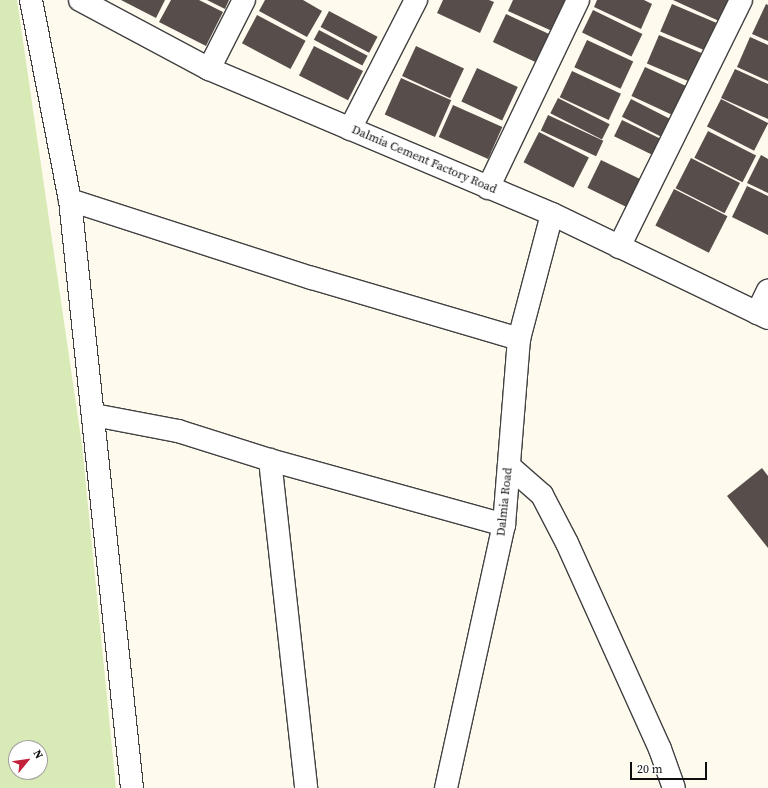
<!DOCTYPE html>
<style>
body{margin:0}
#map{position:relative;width:768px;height:788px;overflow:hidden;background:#fffaee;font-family:"Source Serif 4",serif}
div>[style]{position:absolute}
.green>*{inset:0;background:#d8ebb6}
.building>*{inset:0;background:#574d4a;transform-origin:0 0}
.roads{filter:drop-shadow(1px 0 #414141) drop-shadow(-1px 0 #414141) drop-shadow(0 1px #414141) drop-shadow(0 -1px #414141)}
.minor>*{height:22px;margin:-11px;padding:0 11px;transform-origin:11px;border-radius:11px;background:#fff}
span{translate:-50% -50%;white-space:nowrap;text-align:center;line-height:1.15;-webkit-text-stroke:4px #fff;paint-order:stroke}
.street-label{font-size:12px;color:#0e0e0e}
.north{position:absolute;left:8px;top:740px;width:40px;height:40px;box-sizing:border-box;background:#fff;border:1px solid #9f9f9f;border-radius:50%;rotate:61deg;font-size:11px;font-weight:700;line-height:16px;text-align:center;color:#0e0e0e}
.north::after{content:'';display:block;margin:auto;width:14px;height:18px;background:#c3213b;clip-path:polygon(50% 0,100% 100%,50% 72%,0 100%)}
.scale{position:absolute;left:630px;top:762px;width:77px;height:18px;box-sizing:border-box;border:2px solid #0e0e0e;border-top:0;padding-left:5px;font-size:12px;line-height:14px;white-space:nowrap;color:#0e0e0e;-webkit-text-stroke:3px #fff;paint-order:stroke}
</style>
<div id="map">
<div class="green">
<div style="clip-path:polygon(evenodd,0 0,17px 0,82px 445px,116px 788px,0 788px,0 0,16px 748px,40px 748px,40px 772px,16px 772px,16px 748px)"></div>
</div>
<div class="building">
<div style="clip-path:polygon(121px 0,165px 0,156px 18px)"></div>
<div style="clip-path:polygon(171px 0,199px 0,223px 12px,206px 46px,159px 22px)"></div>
<div style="clip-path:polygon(207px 0,229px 0,225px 9px)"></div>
<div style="clip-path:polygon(265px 0,303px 0,322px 11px,307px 37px,259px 11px)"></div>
<div style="clip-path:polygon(443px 0,489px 0,494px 2px,480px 33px,437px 13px)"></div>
<div style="clip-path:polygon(513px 0,566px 0,552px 31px,508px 11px)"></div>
<div style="clip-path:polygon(597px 0,644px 0,652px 4px,641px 29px,594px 7px)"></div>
<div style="clip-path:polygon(673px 0,729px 0,719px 21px)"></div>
<div style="left:672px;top:4px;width:48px;height:30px;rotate:23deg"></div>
<div style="clip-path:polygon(766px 4px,768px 5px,768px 41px,752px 34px)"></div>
<div style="left:593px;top:10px;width:55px;height:25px;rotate:26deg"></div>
<div style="left:329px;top:11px;width:55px;height:18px;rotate:28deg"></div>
<div style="left:506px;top:14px;width:51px;height:31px;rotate:25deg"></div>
<div style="left:257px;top:15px;width:55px;height:32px;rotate:28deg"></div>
<div style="left:319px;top:30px;width:55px;height:11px;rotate:28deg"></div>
<div style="left:659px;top:35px;width:46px;height:31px;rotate:23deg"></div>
<div style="clip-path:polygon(750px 37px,768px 45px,768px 81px,737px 67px)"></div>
<div style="left:587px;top:40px;width:51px;height:30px;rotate:25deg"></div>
<div style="left:314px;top:46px;width:55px;height:33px;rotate:27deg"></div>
<div style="left:416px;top:46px;width:53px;height:33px;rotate:25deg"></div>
<div style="left:645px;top:67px;width:47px;height:32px;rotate:25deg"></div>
<div style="left:477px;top:68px;width:45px;height:37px;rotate:25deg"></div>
<div style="clip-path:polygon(735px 69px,768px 84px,768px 119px,721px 98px)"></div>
<div style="left:572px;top:71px;width:54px;height:29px;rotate:25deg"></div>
<div style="left:401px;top:78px;width:55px;height:40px;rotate:24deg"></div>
<div style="left:558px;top:98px;width:58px;height:17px;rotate:27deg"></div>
<div style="left:631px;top:99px;width:49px;height:20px;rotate:27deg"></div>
<div style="left:721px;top:99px;width:53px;height:31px;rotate:27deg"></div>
<div style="left:453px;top:105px;width:54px;height:35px;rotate:24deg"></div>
<div style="left:548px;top:115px;width:61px;height:17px;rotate:25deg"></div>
<div style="left:622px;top:120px;width:48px;height:18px;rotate:26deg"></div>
<div style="left:708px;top:131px;width:54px;height:30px;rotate:27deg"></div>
<div style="left:539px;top:132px;width:56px;height:34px;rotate:27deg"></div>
<div style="clip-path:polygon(761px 155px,768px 159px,768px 193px,747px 183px)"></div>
<div style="left:691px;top:158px;width:55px;height:34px;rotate:27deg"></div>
<div style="left:601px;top:160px;width:48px;height:31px;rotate:26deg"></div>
<div style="clip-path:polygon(747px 186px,768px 196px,768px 235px,732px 217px)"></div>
<div style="left:674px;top:189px;width:60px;height:41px;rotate:27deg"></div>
<div style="clip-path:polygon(762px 468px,768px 476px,768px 548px,727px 496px)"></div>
</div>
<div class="roads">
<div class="minor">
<div style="left:31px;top:0;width:204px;rotate:79deg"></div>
<div style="left:70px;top:200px;width:591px;rotate:83.98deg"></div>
<div style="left:80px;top:0;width:146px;rotate:28.1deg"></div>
<div style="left:209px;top:69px;width:372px;rotate:22.9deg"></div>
<div style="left:552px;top:214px;width:240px;rotate:25.7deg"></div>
<div style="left:209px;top:69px;width:77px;rotate:-63.1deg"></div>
<div style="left:350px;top:129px;width:145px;rotate:-62.9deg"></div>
<div style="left:488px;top:188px;width:208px;rotate:-64.4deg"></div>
<div style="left:70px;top:200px;width:254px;rotate:17.9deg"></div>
<div style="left:312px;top:278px;width:216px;rotate:16.4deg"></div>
<div style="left:619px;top:247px;width:275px;rotate:-63.7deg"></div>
<div style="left:757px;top:313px;width:25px;rotate:-64deg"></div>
<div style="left:94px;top:415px;width:86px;rotate:10.8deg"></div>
<div style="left:178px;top:431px;width:96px;rotate:17.5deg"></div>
<div style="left:270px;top:460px;width:243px;rotate:15.5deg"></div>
<div style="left:270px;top:460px;width:330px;rotate:83.7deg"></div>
<div style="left:509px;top:466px;width:44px;rotate:41.3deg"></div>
<div style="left:542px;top:495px;width:54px;rotate:62.5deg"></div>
<div style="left:567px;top:543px;width:226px;rotate:65.7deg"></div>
<div style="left:660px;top:749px;width:41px;rotate:70.3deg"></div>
<div style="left:446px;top:788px;width:269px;rotate:-77.6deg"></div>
<div style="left:504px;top:525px;width:187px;rotate:-85.4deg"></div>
<div style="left:519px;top:339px;width:129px;rotate:-75.2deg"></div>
</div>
</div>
<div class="street-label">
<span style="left:424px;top:160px;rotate:23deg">Dalmia Cement Factory Road</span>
<span style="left:505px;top:502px;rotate:-84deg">Dalmia Road</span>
</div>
<div class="north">N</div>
<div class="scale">20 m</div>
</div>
